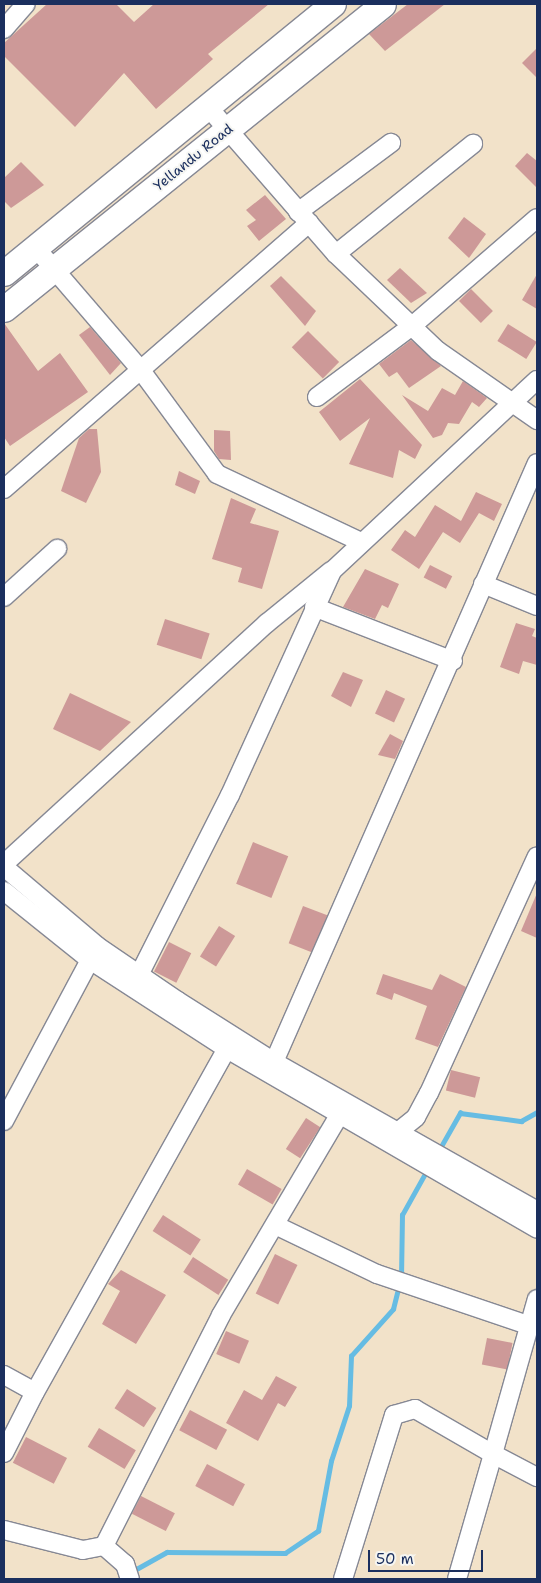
<!DOCTYPE html>
<style>
body{margin:0}
#map{position:relative;width:541px;height:1583px;overflow:hidden;background:#f2e2c9;font-family:"Shantell Sans",sans-serif}
div>[style]{position:absolute}
.stream>*{height:4.5px;margin:-2.25px;padding:0 2.25px;transform-origin:2.25px;border-radius:2.25px;background:#66bce3}
.building>*{inset:0;background:#cd9998;transform-origin:0 0}
.roads{filter:drop-shadow(1px 0 #868894) drop-shadow(-1px 0 #868894) drop-shadow(0 1px #868894) drop-shadow(0 -1px #868894)}
.minor>*{height:18px;margin:-9px;padding:0 9px;transform-origin:9px;border-radius:9px;background:#fff}
.secondary>*{height:25px;margin:-12.5px;padding:0 12.5px;transform-origin:12.5px;border-radius:12.5px;background:#fff}
span{translate:-50% -50%;white-space:nowrap;text-align:center;line-height:1.15;-webkit-text-stroke:4px #f6f6f2;paint-order:stroke}
.street-label{font-size:14px;color:#1b2f5e}
.frame{position:absolute;inset:0;border:5px solid #1b2f5e;pointer-events:none}
.scale{position:absolute;left:368px;top:1550px;width:115px;height:22px;box-sizing:border-box;border:2px solid #1b2f5e;border-top:0;padding-left:6px;font-size:15px;line-height:18px;white-space:nowrap;color:#1b2f5e;-webkit-text-stroke:4px #f6f6f2;paint-order:stroke}
</style>
<div id="map">
<div class="stream">
<div style="left:439px;top:1150px;width:43px;rotate:-60.4deg"></div>
<div style="left:460px;top:1113px;width:62px;rotate:7.5deg"></div>
<div style="left:521px;top:1121px;width:18px;rotate:-29deg"></div>
<div style="left:401px;top:1278px;width:63px;rotate:-89.1deg"></div>
<div style="left:402px;top:1215px;width:51px;rotate:-60.9deg"></div>
<div style="left:131px;top:1572px;width:41px;rotate:-29.1deg"></div>
<div style="left:167px;top:1552px;width:118px;rotate:0.5deg"></div>
<div style="left:285px;top:1553px;width:40px;rotate:-34deg"></div>
<div style="left:318px;top:1531px;width:71px;rotate:-79.5deg"></div>
<div style="left:331px;top:1461px;width:58px;rotate:-71.9deg"></div>
<div style="left:349px;top:1406px;width:50px;rotate:-87.7deg"></div>
<div style="left:351px;top:1356px;width:63px;rotate:-48.2deg"></div>
<div style="left:393px;top:1309px;width:25px;rotate:-76deg"></div>
</div>
<div class="building">
<div style="clip-path:polygon(47px 4px,116px 4px,134px 22px,154px 4px,269px 4px,208px 54px,213px 59px,156px 109px,124px 73px,75px 127px,4px 56px,4px 43px)"></div>
<div style="clip-path:polygon(408px 4px,445px 4px,385px 51px,369px 34px)"></div>
<div style="clip-path:polygon(537px 48px,537px 78px,522px 63px)"></div>
<div style="clip-path:polygon(527px 153px,537px 161px,537px 188px,515px 166px)"></div>
<div style="clip-path:polygon(21px 162px,44px 185px,11px 208px,4px 201px,4px 178px)"></div>
<div style="clip-path:polygon(265px 195px,286px 219px,259px 241px,247px 226px,256px 220px,246px 210px)"></div>
<div style="clip-path:polygon(464px 217px,486px 234px,469px 258px,448px 238px)"></div>
<div style="clip-path:polygon(400px 268px,427px 293px,411px 303px,387px 280px)"></div>
<div style="clip-path:polygon(537px 274px,537px 309px,522px 300px)"></div>
<div style="clip-path:polygon(281px 276px,316px 311px,305px 326px,270px 286px)"></div>
<div style="left:471px;top:289px;width:31px;height:17px;rotate:45deg"></div>
<div style="clip-path:polygon(4px 323px,38px 371px,60px 353px,88px 392px,10px 446px,4px 437px)"></div>
<div style="left:508px;top:324px;width:34px;height:20px;rotate:32deg"></div>
<div style="clip-path:polygon(90px 327px,121px 363px,110px 375px,79px 335px)"></div>
<div style="left:308px;top:331px;width:44px;height:23px;rotate:45deg"></div>
<div style="clip-path:polygon(411px 340px,441px 366px,409px 388px,397px 372px,389px 377px,379px 364px)"></div>
<div style="clip-path:polygon(360px 379px,422px 445px,415px 459px,399px 450px,393px 478px,349px 464px,370px 418px,340px 441px,319px 412px)"></div>
<div style="clip-path:polygon(463px 381px,487px 398px,479px 407px,472px 402px,459px 424px,448px 423px,442px 435px,433px 438px,402px 395px,428px 411px,442px 388px,455px 395px)"></div>
<div style="clip-path:polygon(89px 429px,97px 429px,101px 472px,86px 503px,61px 491px,79px 438px)"></div>
<div style="clip-path:polygon(214px 430px,230px 431px,231px 460px,219px 459px,214px 451px)"></div>
<div style="clip-path:polygon(179px 471px,200px 481px,195px 494px,175px 485px)"></div>
<div style="clip-path:polygon(476px 492px,502px 504px,494px 521px,479px 513px,460px 543px,443px 532px,419px 569px,391px 550px,405px 530px,415px 537px,435px 505px,461px 521px)"></div>
<div style="clip-path:polygon(231px 498px,256px 509px,250px 523px,279px 531px,262px 589px,238px 582px,242px 568px,212px 559px)"></div>
<div style="left:430px;top:565px;width:25px;height:14px;rotate:27deg"></div>
<div style="clip-path:polygon(365px 569px,399px 584px,388px 608px,382px 605px,375px 619px,343px 607px)"></div>
<div style="left:165px;top:619px;width:47px;height:27px;rotate:18deg"></div>
<div style="clip-path:polygon(516px 623px,535px 629px,532px 636px,537px 638px,537px 665px,523px 661px,519px 674px,500px 667px)"></div>
<div style="clip-path:polygon(343px 672px,363px 680px,351px 707px,331px 696px)"></div>
<div style="left:386px;top:690px;width:21px;height:26px;rotate:25deg"></div>
<div style="clip-path:polygon(70px 693px,131px 722px,100px 751px,53px 729px)"></div>
<div style="clip-path:polygon(390px 734px,403px 741px,395px 759px,378px 755px)"></div>
<div style="left:253px;top:842px;width:38px;height:45px;rotate:22deg"></div>
<div style="clip-path:polygon(537px 893px,537px 938px,521px 931px)"></div>
<div style="left:303px;top:906px;width:26px;height:40px;rotate:21deg"></div>
<div style="left:219px;top:926px;width:19px;height:36px;rotate:32deg"></div>
<div style="left:169px;top:942px;width:25px;height:33px;rotate:27deg"></div>
<div style="clip-path:polygon(383px 974px,432px 990px,440px 974px,466px 987px,438px 1047px,415px 1039px,427px 1006px,394px 993px,392px 1000px,376px 994px)"></div>
<div style="left:451px;top:1070px;width:30px;height:21px;rotate:14deg"></div>
<div style="left:306px;top:1118px;width:17px;height:37px;rotate:33deg"></div>
<div style="left:247px;top:1169px;width:40px;height:18px;rotate:30deg"></div>
<div style="left:163px;top:1215px;width:45px;height:19px;rotate:33deg"></div>
<div style="left:275px;top:1254px;width:25px;height:44px;rotate:26deg"></div>
<div style="left:193px;top:1257px;width:42px;height:18px;rotate:33deg"></div>
<div style="clip-path:polygon(121px 1270px,166px 1295px,136px 1344px,102px 1324px,120px 1291px,108px 1284px)"></div>
<div style="left:226px;top:1331px;width:25px;height:25px;rotate:23deg"></div>
<div style="left:487px;top:1338px;width:26px;height:27px;rotate:11deg"></div>
<div style="clip-path:polygon(276px 1376px,297px 1387px,285px 1407px,278px 1403px,258px 1441px,226px 1423px,244px 1390px,262px 1400px)"></div>
<div style="left:127px;top:1389px;width:35px;height:23px;rotate:33deg"></div>
<div style="left:190px;top:1410px;width:42px;height:23px;rotate:28deg"></div>
<div style="left:99px;top:1428px;width:43px;height:22px;rotate:31deg"></div>
<div style="left:26px;top:1437px;width:46px;height:29px;rotate:27deg"></div>
<div style="left:207px;top:1464px;width:43px;height:25px;rotate:28deg"></div>
<div style="left:141px;top:1496px;width:38px;height:20px;rotate:27deg"></div>
</div>
<div class="roads">
<div class="minor">
<div style="left:4px;top:29px;width:33px;rotate:-49deg"></div>
<div style="left:208px;top:107px;width:195px;rotate:49deg"></div>
<div style="left:336px;top:254px;width:141px;rotate:43.6deg"></div>
<div style="left:438px;top:351px;width:121px;rotate:34.9deg"></div>
<div style="left:298px;top:212px;width:116px;rotate:-36.6deg"></div>
<div style="left:35px;top:247px;width:161px;rotate:49.3deg"></div>
<div style="left:140px;top:369px;width:130px;rotate:53.7deg"></div>
<div style="left:217px;top:474px;width:157px;rotate:25.3deg"></div>
<div style="left:336px;top:254px;width:176px;rotate:-38.8deg"></div>
<div style="left:317px;top:397px;width:119px;rotate:-36.8deg"></div>
<div style="left:412px;top:326px;width:165px;rotate:-40.8deg"></div>
<div style="left:4px;top:489px;width:405px;rotate:-41.1deg"></div>
<div style="left:483px;top:584px;width:58px;rotate:22.2deg"></div>
<div style="left:4px;top:597px;width:72px;rotate:-42.2deg"></div>
<div style="left:314px;top:607px;width:149px;rotate:21.2deg"></div>
<div style="left:4px;top:864px;width:357px;rotate:-42.5deg"></div>
<div style="left:267px;top:623px;width:82px;rotate:-39.1deg"></div>
<div style="left:4px;top:867px;width:122px;rotate:40.3deg"></div>
<div style="left:97px;top:946px;width:98px;rotate:34.2deg"></div>
<div style="left:178px;top:1001px;width:114px;rotate:32.4deg"></div>
<div style="left:274px;top:1062px;width:302px;rotate:29.5deg"></div>
<div style="left:4px;top:891px;width:110px;rotate:38.7deg"></div>
<div style="left:90px;top:960px;width:163px;rotate:33deg"></div>
<div style="left:227px;top:1049px;width:358px;rotate:30.1deg"></div>
<div style="left:139px;top:975px;width:202px;rotate:-63.2deg"></div>
<div style="left:230px;top:795px;width:246px;rotate:-65.5deg"></div>
<div style="left:332px;top:571px;width:280px;rotate:-43deg"></div>
<div style="left:274px;top:1062px;width:654px;rotate:-66.3deg"></div>
<div style="left:4px;top:1121px;width:183px;rotate:-61.9deg"></div>
<div style="left:399px;top:1131px;width:22px;rotate:-39deg"></div>
<div style="left:416px;top:1117px;width:27px;rotate:-62deg"></div>
<div style="left:429px;top:1093px;width:260px;rotate:-65.5deg"></div>
<div style="left:275px;top:1225px;width:113px;rotate:25.7deg"></div>
<div style="left:377px;top:1274px;width:163px;rotate:18.7deg"></div>
<div style="left:4px;top:1375px;width:35px;rotate:29deg"></div>
<div style="left:35px;top:1392px;width:393px;rotate:-60.8deg"></div>
<div style="left:4px;top:1453px;width:68px;rotate:-63.1deg"></div>
<div style="left:4px;top:1530px;width:81px;rotate:14.2deg"></div>
<div style="left:83px;top:1550px;width:21px;rotate:-11deg"></div>
<div style="left:104px;top:1546px;width:259px;rotate:-63.1deg"></div>
<div style="left:221px;top:1315px;width:236px;rotate:-59.4deg"></div>
<div style="left:104px;top:1546px;width:28px;rotate:41deg"></div>
<div style="left:125px;top:1564px;width:16px;rotate:72deg"></div>
<div style="left:343px;top:1579px;width:172px;rotate:-72.7deg"></div>
<div style="left:394px;top:1415px;width:22px;rotate:-16deg"></div>
<div style="left:415px;top:1409px;width:90px;rotate:30deg"></div>
<div style="left:493px;top:1454px;width:161px;rotate:-74.2deg"></div>
<div style="left:457px;top:1579px;width:130px;rotate:-73.9deg"></div>
<div style="left:493px;top:1454px;width:50px;rotate:27.6deg"></div>
</div>
<div class="secondary">
<div style="left:4px;top:273px;width:425px;rotate:-39.3deg"></div>
<div style="left:4px;top:309px;width:486px;rotate:-38.8deg"></div>
</div>
</div>
<div class="street-label">
<span style="left:193px;top:157px;rotate:-39deg">Yellandu Road</span>
</div>
<div class="frame"></div>
<div class="scale">50 m</div>
</div>
